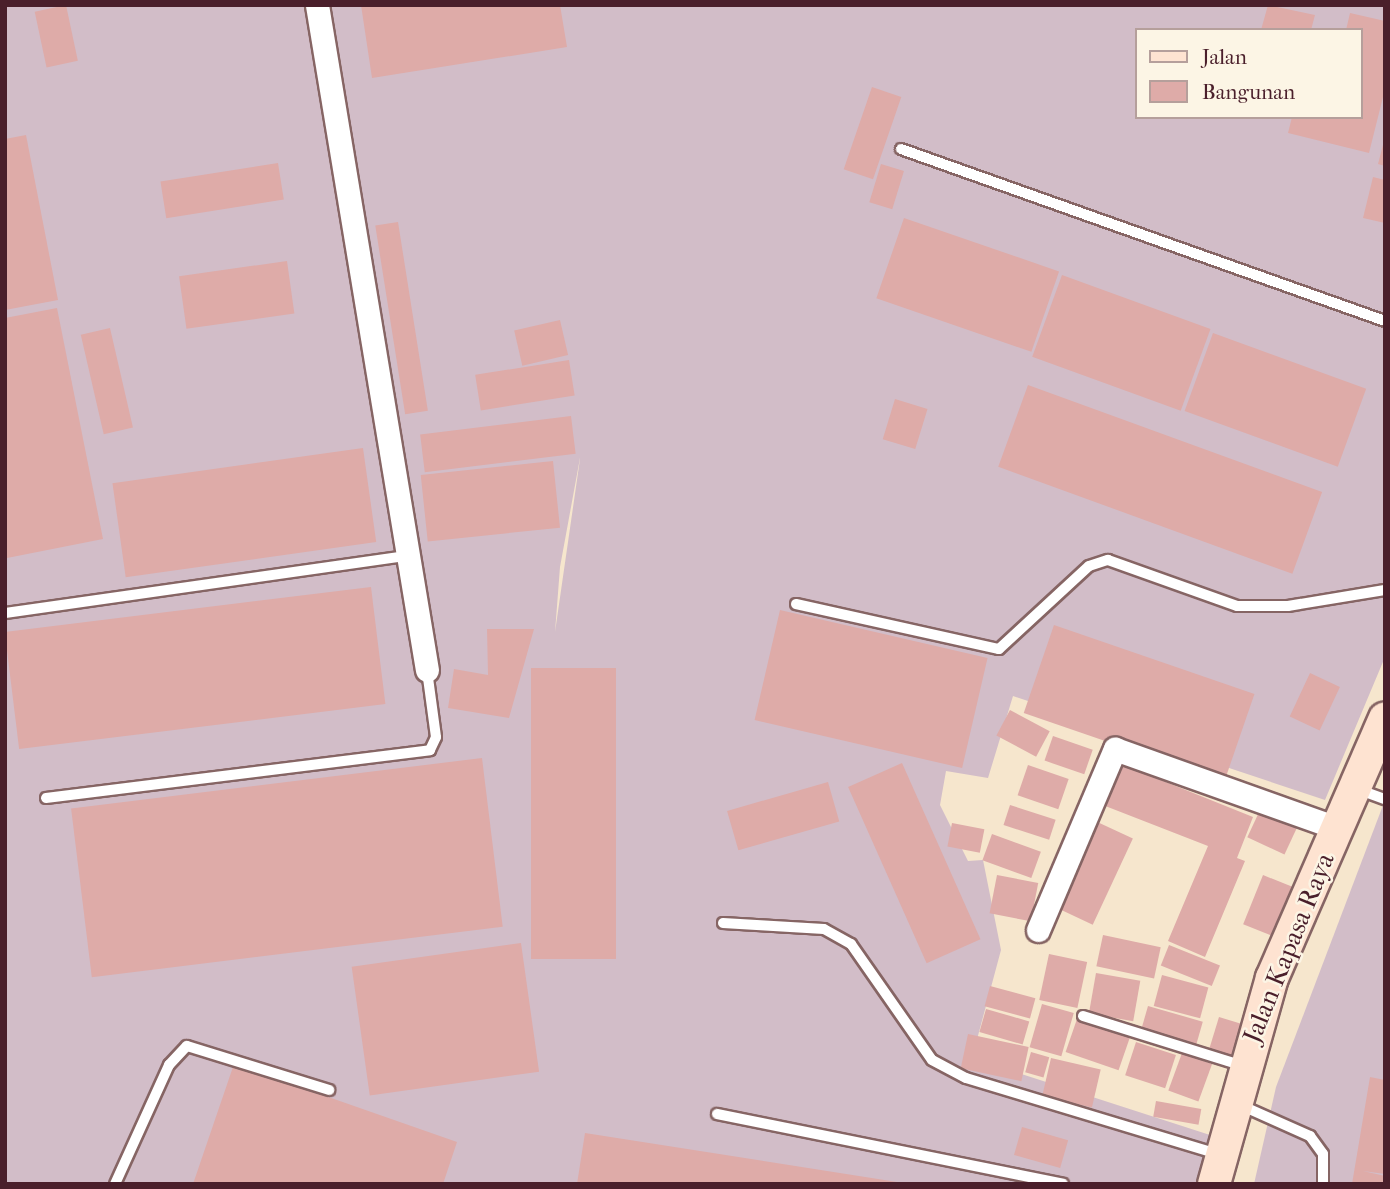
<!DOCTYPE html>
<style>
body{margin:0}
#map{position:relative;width:1390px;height:1189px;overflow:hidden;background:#f6e6cd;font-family:"IM FELL French Canon",serif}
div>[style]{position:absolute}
.industrial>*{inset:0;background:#d2bdc8}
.building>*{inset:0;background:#deaba8;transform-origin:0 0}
.roads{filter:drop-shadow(2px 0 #866564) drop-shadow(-2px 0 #866564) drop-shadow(0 2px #866564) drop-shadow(0 -2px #866564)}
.service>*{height:10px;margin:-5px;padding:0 5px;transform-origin:5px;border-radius:5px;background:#fff}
.minor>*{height:23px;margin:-11.5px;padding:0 11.5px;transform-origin:11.5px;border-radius:11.5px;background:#fff}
.secondary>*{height:32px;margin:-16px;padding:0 16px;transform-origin:16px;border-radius:16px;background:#fee3d1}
span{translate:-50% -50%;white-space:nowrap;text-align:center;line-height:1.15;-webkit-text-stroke:5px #fcf5e5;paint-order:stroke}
.street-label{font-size:26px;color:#4a1f2b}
.frame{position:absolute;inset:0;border:7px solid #4a1f2b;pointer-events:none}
.legend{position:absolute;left:1135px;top:28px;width:228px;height:91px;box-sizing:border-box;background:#fcf5e5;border:2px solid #b59f9b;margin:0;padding:9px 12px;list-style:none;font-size:21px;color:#4a1f2b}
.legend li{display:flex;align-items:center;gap:14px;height:35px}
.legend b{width:35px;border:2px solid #b59f9b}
</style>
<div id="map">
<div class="industrial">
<div style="clip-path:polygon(evenodd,5px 5px,1385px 5px,1385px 657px,1325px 800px,1013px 696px,988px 778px,946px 771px,940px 805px,968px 861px,983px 860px,1001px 950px,972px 1058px,1210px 1135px,1198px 1184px,5px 1184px,5px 5px,1136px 30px,1360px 30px,1360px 117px,1136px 117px,1136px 30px,5px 5px,580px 458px,580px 459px,555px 632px,560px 567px,580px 458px)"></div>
<div style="clip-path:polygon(1385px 800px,1385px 1184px,1254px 1184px,1276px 1087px)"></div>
</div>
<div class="building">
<div style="left:66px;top:5px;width:57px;height:32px;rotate:78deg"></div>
<div style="clip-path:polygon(361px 5px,560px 5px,567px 47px,372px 78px)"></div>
<div style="clip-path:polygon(1268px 5px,1315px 15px,1311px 30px,1261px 30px)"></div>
<div style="clip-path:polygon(1350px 13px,1385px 21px,1385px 89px,1369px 153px,1288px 133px,1292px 117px,1360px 117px,1360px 30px,1346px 30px)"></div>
<div style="left:872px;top:87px;width:31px;height:87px;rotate:19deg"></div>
<div style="clip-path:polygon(26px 135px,58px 300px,5px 310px,5px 139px)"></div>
<div style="clip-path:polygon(1384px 141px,1385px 141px,1385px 166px,1378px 164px)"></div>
<div style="left:278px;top:163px;width:37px;height:119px;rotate:81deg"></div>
<div style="left:881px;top:164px;width:24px;height:40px;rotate:17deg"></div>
<div style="clip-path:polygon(1373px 177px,1385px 180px,1385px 223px,1363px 218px)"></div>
<div style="left:904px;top:218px;width:164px;height:85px;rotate:19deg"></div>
<div style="left:398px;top:222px;width:191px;height:23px;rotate:81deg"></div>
<div style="left:287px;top:261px;width:53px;height:109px;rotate:82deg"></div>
<div style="left:1062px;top:275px;width:158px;height:87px;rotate:20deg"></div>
<div style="clip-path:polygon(57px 308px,103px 539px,7px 558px,5px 318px)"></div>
<div style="left:560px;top:320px;width:36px;height:47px;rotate:77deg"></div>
<div style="left:110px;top:328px;width:102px;height:30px;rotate:77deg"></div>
<div style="left:1213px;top:333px;width:163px;height:83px;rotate:20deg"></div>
<div style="left:569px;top:360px;width:36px;height:95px;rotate:81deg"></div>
<div style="left:1028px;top:385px;width:313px;height:87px;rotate:20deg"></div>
<div style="left:895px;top:399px;width:34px;height:42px;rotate:17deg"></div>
<div style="left:571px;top:416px;width:38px;height:152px;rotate:83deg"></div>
<div style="left:363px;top:448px;width:95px;height:253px;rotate:82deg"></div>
<div style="left:553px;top:461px;width:67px;height:133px;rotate:84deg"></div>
<div style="left:371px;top:587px;width:118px;height:369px;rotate:83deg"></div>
<div style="left:780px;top:610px;width:213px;height:113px;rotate:13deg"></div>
<div style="left:1054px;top:625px;width:212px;height:93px;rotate:19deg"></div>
<div style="clip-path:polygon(487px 629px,534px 629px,509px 718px,448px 708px,454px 669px,488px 675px)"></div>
<div style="left:531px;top:668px;width:85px;height:291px"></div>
<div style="left:1310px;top:673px;width:33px;height:48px;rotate:25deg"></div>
<div style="left:1010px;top:710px;width:45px;height:29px;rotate:28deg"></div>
<div style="left:1053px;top:736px;width:42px;height:26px;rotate:19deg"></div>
<div style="left:482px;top:758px;width:170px;height:414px;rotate:83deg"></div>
<div style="clip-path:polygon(1111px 760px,1253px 817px,1237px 858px,1245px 861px,1205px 957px,1168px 941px,1208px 846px,1095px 802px)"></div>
<div style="left:902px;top:763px;width:193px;height:59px;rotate:66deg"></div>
<div style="left:1028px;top:765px;width:43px;height:32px;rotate:19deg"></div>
<div style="left:828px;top:782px;width:41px;height:105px;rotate:74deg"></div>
<div style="left:1010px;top:805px;width:48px;height:21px;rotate:18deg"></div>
<div style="left:1260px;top:810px;width:41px;height:30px;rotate:25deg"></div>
<div style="left:1093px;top:820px;width:44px;height:95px;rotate:25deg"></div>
<div style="left:952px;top:823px;width:33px;height:24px;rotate:11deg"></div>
<div style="left:992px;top:834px;width:52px;height:28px;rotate:20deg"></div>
<div style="left:997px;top:875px;width:42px;height:39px;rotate:11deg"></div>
<div style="left:1263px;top:875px;width:37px;height:53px;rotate:22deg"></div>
<div style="left:1103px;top:935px;width:59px;height:32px;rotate:12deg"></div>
<div style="left:521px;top:943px;width:130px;height:171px;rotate:82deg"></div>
<div style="left:1169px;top:945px;width:55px;height:22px;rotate:22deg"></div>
<div style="left:1049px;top:954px;width:39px;height:47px;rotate:12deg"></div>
<div style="left:1096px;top:973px;width:45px;height:41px;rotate:10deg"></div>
<div style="left:1162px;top:975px;width:48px;height:32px;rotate:15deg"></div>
<div style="left:990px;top:986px;width:47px;height:21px;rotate:15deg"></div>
<div style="left:1042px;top:1004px;width:33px;height:45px;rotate:16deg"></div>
<div style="left:1148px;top:1006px;width:57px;height:26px;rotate:16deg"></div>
<div style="left:986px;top:1009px;width:45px;height:24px;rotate:16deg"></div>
<div style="left:1219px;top:1017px;width:24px;height:35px;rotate:17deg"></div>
<div style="left:1077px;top:1019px;width:56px;height:35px;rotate:19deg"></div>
<div style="left:968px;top:1034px;width:62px;height:35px;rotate:12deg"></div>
<div style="left:1136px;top:1042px;width:42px;height:35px;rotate:18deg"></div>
<div style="left:1031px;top:1052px;width:19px;height:21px;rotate:16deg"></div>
<div style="left:1182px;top:1053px;width:32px;height:40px;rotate:20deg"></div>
<div style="left:1051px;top:1058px;width:51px;height:39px;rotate:13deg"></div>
<div style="clip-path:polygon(234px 1064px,457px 1142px,443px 1184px,193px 1184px)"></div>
<div style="clip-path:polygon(1370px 1077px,1385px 1080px,1385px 1174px,1363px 1171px,1385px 1176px,1385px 1184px,1352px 1184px)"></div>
<div style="left:1156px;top:1101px;width:46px;height:16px;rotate:10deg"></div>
<div style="left:1022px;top:1127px;width:48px;height:29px;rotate:16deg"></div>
<div style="clip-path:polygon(585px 1133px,897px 1182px,897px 1184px,577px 1184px)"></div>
</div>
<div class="roads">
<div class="service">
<div style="left:901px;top:149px;width:514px;rotate:19.56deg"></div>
<div style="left:796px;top:604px;width:208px;rotate:12.5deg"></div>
<div style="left:999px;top:649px;width:122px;rotate:-42.7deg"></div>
<div style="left:1089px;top:566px;width:20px;rotate:-18deg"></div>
<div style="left:1108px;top:560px;width:137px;rotate:19.6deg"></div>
<div style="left:1237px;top:606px;width:51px"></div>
<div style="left:1288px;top:606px;width:98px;rotate:-9.4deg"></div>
<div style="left:5px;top:613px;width:404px;rotate:-8.1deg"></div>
<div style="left:1357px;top:789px;width:30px;rotate:20deg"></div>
<div style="left:46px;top:798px;width:387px;rotate:-7.1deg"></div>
<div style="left:430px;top:750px;width:14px;rotate:-65deg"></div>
<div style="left:436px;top:737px;width:68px;rotate:-97.7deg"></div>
<div style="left:723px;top:923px;width:101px;rotate:3.4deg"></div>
<div style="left:824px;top:929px;width:31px;rotate:29deg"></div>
<div style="left:851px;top:944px;width:141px;rotate:55.1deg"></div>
<div style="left:932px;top:1060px;width:38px;rotate:28deg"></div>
<div style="left:966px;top:1078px;width:263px;rotate:16.8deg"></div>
<div style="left:1083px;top:1016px;width:169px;rotate:17.3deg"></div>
<div style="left:1238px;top:1104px;width:79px;rotate:24deg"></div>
<div style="left:1310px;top:1136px;width:22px;rotate:54deg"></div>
<div style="left:1323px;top:1154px;width:30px;rotate:90deg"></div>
<div style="left:717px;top:1114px;width:353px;rotate:11.4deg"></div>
<div style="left:115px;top:1184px;width:131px;rotate:-65.6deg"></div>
<div style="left:169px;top:1065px;width:26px;rotate:-47deg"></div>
<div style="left:187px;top:1046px;width:149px;rotate:17.2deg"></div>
</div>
<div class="minor">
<div style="left:317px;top:5px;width:674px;rotate:80.61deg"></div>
<div style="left:1038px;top:930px;width:197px;rotate:-67deg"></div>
<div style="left:1115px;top:749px;width:236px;rotate:19.6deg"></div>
</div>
<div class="secondary">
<div style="left:1214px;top:1184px;width:214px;rotate:-74.3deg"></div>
<div style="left:1272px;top:978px;width:283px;rotate:-66.5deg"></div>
</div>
</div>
<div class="street-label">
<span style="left:1289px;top:948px;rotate:-68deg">Jalan Kapasa Raya</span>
</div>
<div class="frame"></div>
<ul class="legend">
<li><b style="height:9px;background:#fee3d1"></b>Jalan</li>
<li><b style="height:19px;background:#deaba8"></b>Bangunan</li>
</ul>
</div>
